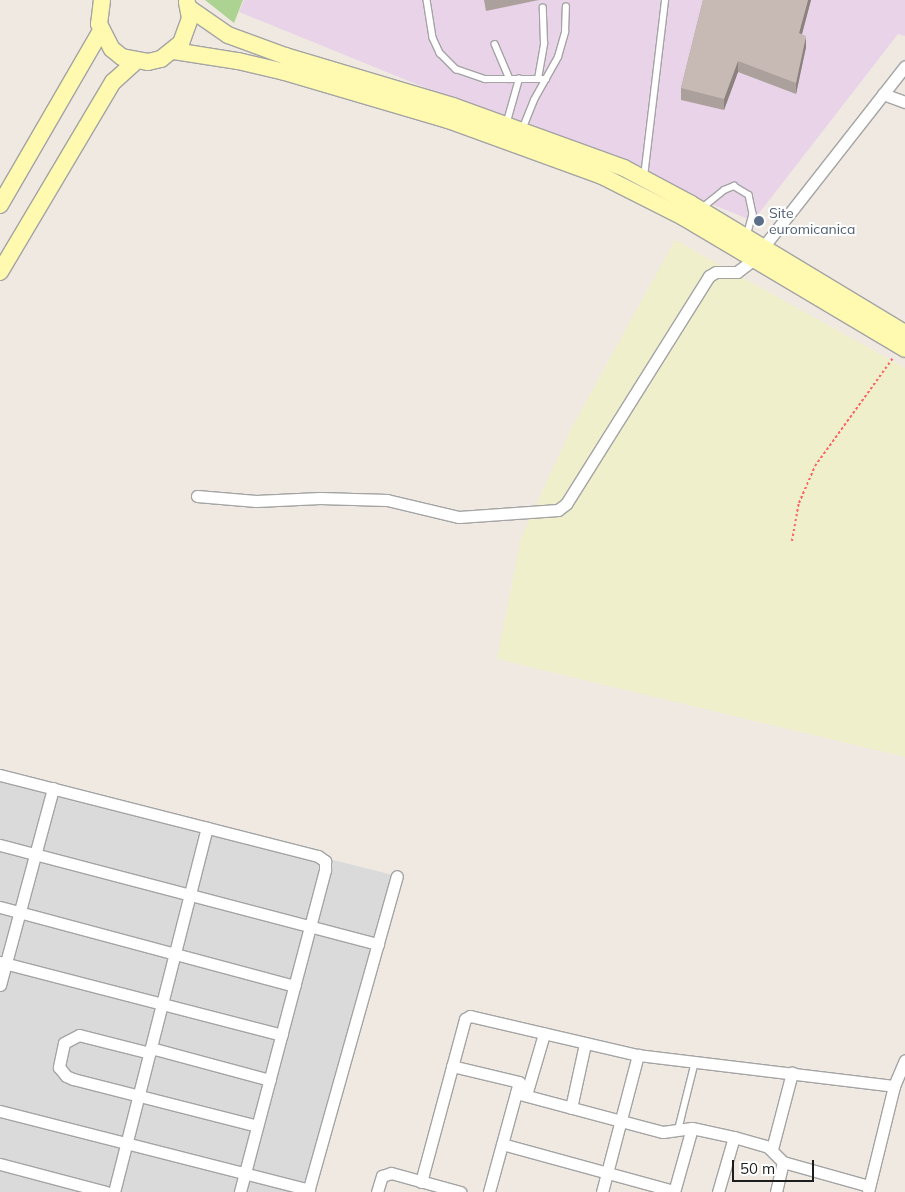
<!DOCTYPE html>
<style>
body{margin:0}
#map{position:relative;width:905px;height:1192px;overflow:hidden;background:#efe9e2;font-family:Mulish,sans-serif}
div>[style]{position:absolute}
.residential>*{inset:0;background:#dbdada}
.industrial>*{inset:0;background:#e9d3e8}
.farmland>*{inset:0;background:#f0efcb}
.forest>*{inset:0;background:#add393}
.path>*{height:2px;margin-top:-1px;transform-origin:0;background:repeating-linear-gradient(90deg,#ff6365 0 2.5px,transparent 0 5px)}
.roads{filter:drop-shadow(1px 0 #a4a4a4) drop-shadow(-1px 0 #a4a4a4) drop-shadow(0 1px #a4a4a4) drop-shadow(0 -1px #a4a4a4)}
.lane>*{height:5.5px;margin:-2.75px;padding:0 2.75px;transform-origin:2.75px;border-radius:2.75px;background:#fff}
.street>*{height:11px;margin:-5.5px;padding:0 5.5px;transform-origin:5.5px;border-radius:5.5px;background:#fff}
.secondary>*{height:16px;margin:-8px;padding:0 8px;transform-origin:8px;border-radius:8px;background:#fffab0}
.wall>*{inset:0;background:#aba09c}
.shaded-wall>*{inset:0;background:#8b827f}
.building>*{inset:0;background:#c7bab5}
.dots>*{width:14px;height:14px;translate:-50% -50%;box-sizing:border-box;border:2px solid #fff;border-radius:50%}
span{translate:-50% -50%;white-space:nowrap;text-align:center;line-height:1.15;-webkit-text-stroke:4px #fff;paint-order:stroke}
.service-label{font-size:14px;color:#4e5e75}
.left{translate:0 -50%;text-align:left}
.scale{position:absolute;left:732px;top:1160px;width:82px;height:22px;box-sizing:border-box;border:2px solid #1d1d1d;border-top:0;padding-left:6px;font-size:15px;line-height:18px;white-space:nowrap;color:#1d1d1d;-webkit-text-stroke:4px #fff;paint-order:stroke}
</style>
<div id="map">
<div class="residential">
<div style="clip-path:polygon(0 777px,397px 876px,308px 1192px,0 1192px)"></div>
</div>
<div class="industrial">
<div style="clip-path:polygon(244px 0,905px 0,905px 36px,898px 34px,753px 221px,239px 12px)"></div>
</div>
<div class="farmland">
<div style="clip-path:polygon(675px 240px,905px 368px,905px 757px,497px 659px,521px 538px,571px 429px)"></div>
</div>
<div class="forest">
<div style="clip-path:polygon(205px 0,243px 0,234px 23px)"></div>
</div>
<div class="path">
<div style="left:792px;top:541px;width:39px;rotate:-80deg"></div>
<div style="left:799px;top:503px;width:40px;rotate:-66.6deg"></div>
<div style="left:815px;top:466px;width:133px;rotate:-54.2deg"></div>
</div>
<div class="roads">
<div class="lane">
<div style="left:427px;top:0;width:38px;rotate:81deg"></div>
<div style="left:433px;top:38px;width:17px;rotate:65deg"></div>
<div style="left:440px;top:53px;width:23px;rotate:45deg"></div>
<div style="left:456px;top:69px;width:31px;rotate:19deg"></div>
<div style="left:485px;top:79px;width:61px"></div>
<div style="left:495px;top:44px;width:38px;rotate:67deg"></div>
<div style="left:538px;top:79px;width:36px;rotate:-80deg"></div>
<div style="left:544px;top:44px;width:36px;rotate:-92deg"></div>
<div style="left:506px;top:125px;width:48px;rotate:-74.2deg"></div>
<div style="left:522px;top:130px;width:32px;rotate:-68deg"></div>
<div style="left:534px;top:100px;width:49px;rotate:-60.8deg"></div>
<div style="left:558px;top:57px;width:26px;rotate:-74deg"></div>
<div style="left:565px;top:32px;width:25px;rotate:-88deg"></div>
<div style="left:644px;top:177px;width:178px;rotate:-83.2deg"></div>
<div style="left:702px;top:208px;width:28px;rotate:-39deg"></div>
<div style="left:724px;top:190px;width:11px;rotate:-22deg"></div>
<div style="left:734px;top:186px;width:17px;rotate:31deg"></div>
<div style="left:749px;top:195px;width:19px;rotate:78deg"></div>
<div style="left:753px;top:214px;width:24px;rotate:105deg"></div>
<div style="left:678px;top:1130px;width:70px;rotate:-76deg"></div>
</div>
<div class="street">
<div style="left:883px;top:94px;width:23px;rotate:20deg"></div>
<div style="left:197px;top:496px;width:59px;rotate:4.8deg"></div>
<div style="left:256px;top:501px;width:64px;rotate:-2.7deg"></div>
<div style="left:320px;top:498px;width:67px;rotate:1.7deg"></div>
<div style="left:387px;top:500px;width:74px;rotate:13.3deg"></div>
<div style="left:459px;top:517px;width:99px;rotate:-4deg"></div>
<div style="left:558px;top:510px;width:10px;rotate:-37deg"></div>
<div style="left:566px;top:504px;width:269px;rotate:-57.9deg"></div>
<div style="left:709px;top:276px;width:8px;rotate:-30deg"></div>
<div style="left:716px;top:272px;width:21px"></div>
<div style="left:737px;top:272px;width:20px;rotate:-37deg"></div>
<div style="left:753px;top:260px;width:246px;rotate:-51.9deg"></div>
<div style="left:0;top:775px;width:328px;rotate:14.3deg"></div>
<div style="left:318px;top:856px;width:9px;rotate:36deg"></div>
<div style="left:325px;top:861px;width:9px;rotate:90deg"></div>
<div style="left:325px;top:870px;width:333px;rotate:104.8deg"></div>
<div style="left:0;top:845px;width:391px;rotate:14.7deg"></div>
<div style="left:0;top:907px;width:305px;rotate:15deg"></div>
<div style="left:0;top:962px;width:291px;rotate:14.5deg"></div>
<div style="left:0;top:985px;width:204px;rotate:-74.9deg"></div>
<div style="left:151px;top:1048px;width:123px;rotate:15.1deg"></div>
<div style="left:150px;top:1053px;width:73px;rotate:-165.8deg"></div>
<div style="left:79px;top:1035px;width:17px;rotate:152deg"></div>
<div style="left:64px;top:1043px;width:25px;rotate:102deg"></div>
<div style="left:59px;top:1067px;width:11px;rotate:52deg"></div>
<div style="left:66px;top:1076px;width:8px;rotate:23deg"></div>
<div style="left:73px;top:1079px;width:190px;rotate:14.3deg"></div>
<div style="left:452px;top:1066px;width:69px;rotate:13.4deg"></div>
<div style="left:519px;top:1082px;width:114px;rotate:105.3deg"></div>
<div style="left:516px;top:1093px;width:152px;rotate:14.9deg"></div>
<div style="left:663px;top:1132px;width:29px;rotate:-8deg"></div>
<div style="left:692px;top:1128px;width:43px;rotate:12.1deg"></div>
<div style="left:734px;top:1137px;width:35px;rotate:16deg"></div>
<div style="left:768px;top:1147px;width:21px;rotate:45deg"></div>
<div style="left:783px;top:1162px;width:89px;rotate:15.6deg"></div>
<div style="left:526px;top:1095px;width:64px;rotate:-73.6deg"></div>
<div style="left:571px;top:1108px;width:66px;rotate:-77.7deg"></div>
<div style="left:0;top:1111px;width:319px;rotate:14.3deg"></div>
<div style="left:502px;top:1144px;width:178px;rotate:15.3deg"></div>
<div style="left:772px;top:1149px;width:79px;rotate:-75.3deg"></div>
<div style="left:0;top:1164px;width:110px;rotate:14.8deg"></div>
<div style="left:421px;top:1182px;width:169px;rotate:-74.9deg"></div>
<div style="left:465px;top:1019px;width:6px;rotate:-31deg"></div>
<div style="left:470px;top:1016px;width:172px;rotate:13.1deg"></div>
<div style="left:638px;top:1055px;width:258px;rotate:6.9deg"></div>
<div style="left:114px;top:1192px;width:376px;rotate:-75.7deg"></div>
<div style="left:308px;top:1192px;width:328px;rotate:-74.3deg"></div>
<div style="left:377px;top:1192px;width:17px;rotate:-73deg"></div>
<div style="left:382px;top:1176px;width:9px;rotate:-18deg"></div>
<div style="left:391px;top:1173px;width:72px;rotate:15.4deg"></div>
<div style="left:602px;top:1192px;width:142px;rotate:-75.3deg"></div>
<div style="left:674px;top:1192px;width:66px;rotate:-74.3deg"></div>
<div style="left:718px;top:1192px;width:57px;rotate:-73.8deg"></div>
<div style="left:776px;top:1192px;width:31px;rotate:-77deg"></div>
<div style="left:868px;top:1192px;width:109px;rotate:-76.2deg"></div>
<div style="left:894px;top:1086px;width:28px;rotate:-67deg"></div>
</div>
<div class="secondary">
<div style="left:102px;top:0;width:24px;rotate:97deg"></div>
<div style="left:99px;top:24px;width:28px;rotate:63deg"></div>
<div style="left:112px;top:49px;width:13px;rotate:39deg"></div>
<div style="left:122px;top:57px;width:26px;rotate:11deg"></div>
<div style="left:148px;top:62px;width:13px;rotate:-13deg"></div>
<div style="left:161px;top:59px;width:26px;rotate:-39deg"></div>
<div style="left:181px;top:43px;width:27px;rotate:-70deg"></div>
<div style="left:190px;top:18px;width:16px;rotate:-101deg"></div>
<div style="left:189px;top:8px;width:47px;rotate:34.7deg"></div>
<div style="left:228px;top:35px;width:61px;rotate:20.2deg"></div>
<div style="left:285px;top:56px;width:175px;rotate:16.6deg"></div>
<div style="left:453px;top:106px;width:182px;rotate:19.9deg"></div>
<div style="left:624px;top:168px;width:76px;rotate:28.2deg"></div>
<div style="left:691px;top:204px;width:250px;rotate:31.1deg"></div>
<div style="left:174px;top:51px;width:65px;rotate:8.9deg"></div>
<div style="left:238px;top:61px;width:48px;rotate:13.2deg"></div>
<div style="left:285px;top:72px;width:170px;rotate:16.4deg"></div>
<div style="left:448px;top:120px;width:164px;rotate:20deg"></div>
<div style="left:602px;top:176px;width:91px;rotate:26.8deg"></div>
<div style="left:683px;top:217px;width:258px;rotate:30.7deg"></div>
<div style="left:0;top:205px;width:201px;rotate:-59.9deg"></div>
<div style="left:0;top:272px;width:221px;rotate:-59.3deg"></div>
<div style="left:113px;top:82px;width:30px;rotate:-42deg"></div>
</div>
</div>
<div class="wall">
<div style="clip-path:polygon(484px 0,539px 0,486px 11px)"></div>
<div style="clip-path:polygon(703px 0,811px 0,802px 34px,806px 47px,796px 94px,738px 72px,724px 110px,681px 100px,681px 88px)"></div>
</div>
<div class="shaded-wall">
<div style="clip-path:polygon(808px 0,811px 0,799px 45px,799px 33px)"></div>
<div style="clip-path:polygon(806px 36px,806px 47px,796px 94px,796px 83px)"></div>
<div style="clip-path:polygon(738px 61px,738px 72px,724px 110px,724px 99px)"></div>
</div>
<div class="building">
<div style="clip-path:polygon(703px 0,808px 0,799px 33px,806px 36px,796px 83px,738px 61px,724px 99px,681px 88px)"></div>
</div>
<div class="dots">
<div style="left:759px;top:221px;background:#5c6f8a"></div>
</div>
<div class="service-label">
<span class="left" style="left:769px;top:221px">Site<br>euromicanica</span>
</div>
<div class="scale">50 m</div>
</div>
